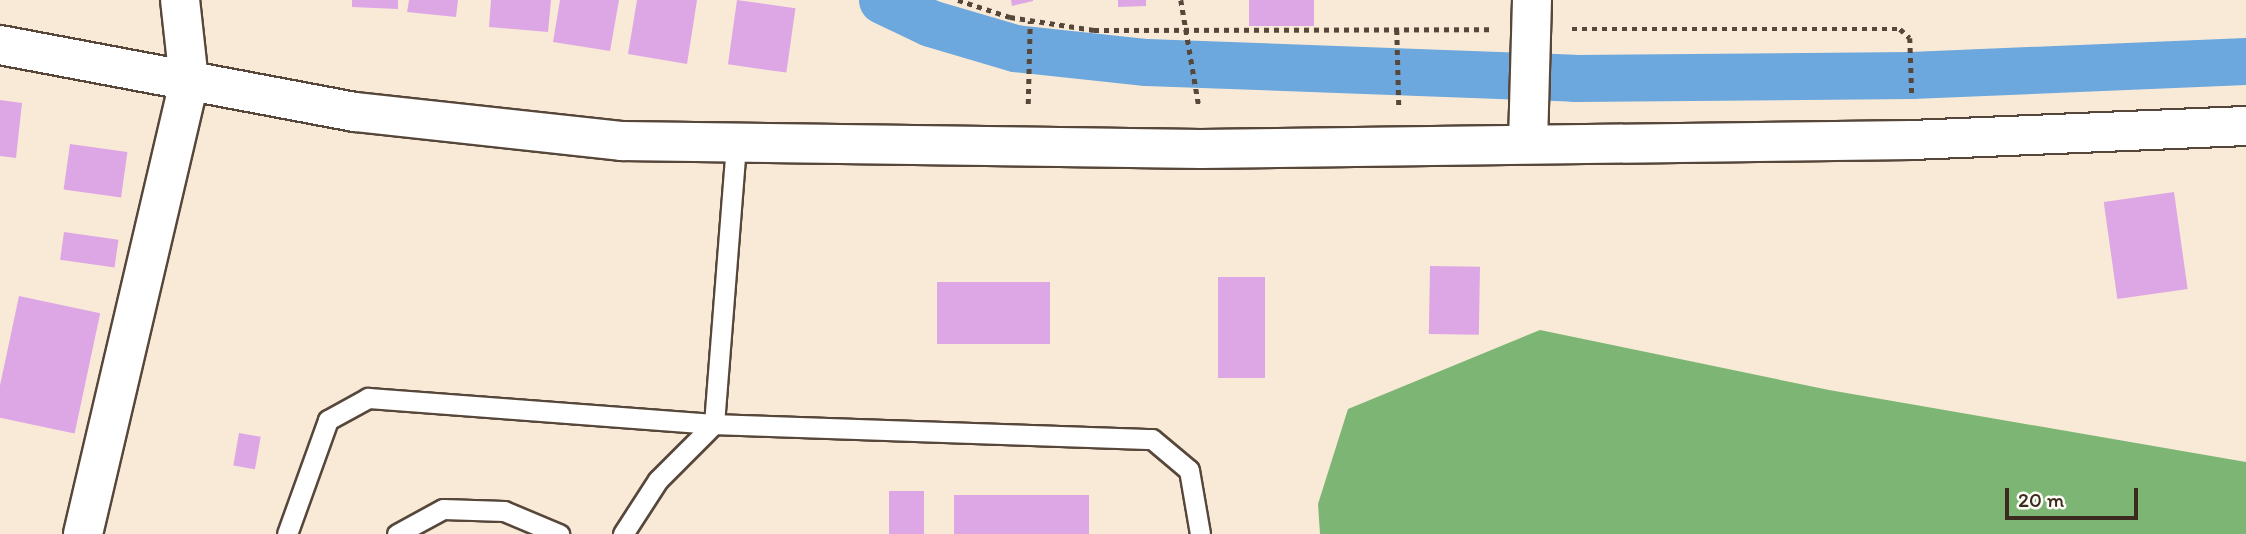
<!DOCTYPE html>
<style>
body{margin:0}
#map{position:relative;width:2246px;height:534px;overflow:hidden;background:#f8ead7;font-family:Itim,sans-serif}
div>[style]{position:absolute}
.forest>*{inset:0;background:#7db674}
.canal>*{height:47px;margin:-23.5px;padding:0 23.5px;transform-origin:23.5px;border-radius:23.5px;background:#6ca7dd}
.building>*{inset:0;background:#dda7e5;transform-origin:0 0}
.path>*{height:4.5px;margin-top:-2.25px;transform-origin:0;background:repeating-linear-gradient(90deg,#57473a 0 5px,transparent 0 10px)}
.roads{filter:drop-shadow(2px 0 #57473a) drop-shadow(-2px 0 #57473a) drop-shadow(0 2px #57473a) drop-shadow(0 -2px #57473a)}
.service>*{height:19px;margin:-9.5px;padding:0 9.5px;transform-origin:9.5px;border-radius:9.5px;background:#fff}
.minor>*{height:38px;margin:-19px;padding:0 19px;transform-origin:19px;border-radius:19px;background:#fff}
.tertiary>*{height:38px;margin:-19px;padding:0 19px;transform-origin:19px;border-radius:19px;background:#fff}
span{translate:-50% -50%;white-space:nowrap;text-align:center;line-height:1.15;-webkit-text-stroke:5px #fdfcf7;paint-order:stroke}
.scale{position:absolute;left:2005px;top:488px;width:133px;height:32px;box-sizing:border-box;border:4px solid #3b2a1e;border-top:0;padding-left:9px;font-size:21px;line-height:24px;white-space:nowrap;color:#3b2a1e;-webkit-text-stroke:5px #fdfcf7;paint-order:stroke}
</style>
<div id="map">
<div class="forest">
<div style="clip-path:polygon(1540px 330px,1829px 390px,2246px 462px,2246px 534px,1320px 534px,1318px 504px,1348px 409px)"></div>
</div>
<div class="canal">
<div style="left:882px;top:0;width:53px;rotate:25.6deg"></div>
<div style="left:930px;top:23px;width:89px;rotate:16.4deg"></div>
<div style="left:1015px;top:48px;width:132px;rotate:6.1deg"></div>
<div style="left:1146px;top:62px;width:428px;rotate:2.1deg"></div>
<div style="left:1574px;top:78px;width:337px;rotate:-0.5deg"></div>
<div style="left:1911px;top:75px;width:335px;rotate:-2.4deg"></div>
</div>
<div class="building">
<div style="clip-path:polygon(352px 0,398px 0,398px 9px,352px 7px)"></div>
<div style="clip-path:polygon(409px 0,458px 0,456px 17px,407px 12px)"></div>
<div style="clip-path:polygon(491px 0,551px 0,548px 32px,489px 27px)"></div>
<div style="clip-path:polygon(560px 0,619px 0,610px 51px,553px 42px)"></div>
<div style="clip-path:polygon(637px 0,697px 0,687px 64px,628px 54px)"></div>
<div style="left:737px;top:0;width:59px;height:65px;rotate:8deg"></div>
<div style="clip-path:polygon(1011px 0,1033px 0,1033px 1px,1012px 6px)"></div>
<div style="clip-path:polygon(1118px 0,1146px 0,1146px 6px,1118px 7px)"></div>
<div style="left:1249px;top:0;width:65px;height:26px"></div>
<div style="clip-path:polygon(0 100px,22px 103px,16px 158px,0 156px)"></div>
<div style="left:70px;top:144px;width:58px;height:46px;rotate:8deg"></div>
<div style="left:2174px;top:192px;width:98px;height:71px;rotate:82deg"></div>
<div style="left:64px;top:232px;width:55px;height:28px;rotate:8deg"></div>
<div style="left:1430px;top:266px;width:50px;height:68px;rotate:1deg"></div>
<div style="left:1218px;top:277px;width:47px;height:101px"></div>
<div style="left:937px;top:282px;width:113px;height:62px"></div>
<div style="left:19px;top:296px;width:83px;height:123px;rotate:12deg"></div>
<div style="left:239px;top:433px;width:22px;height:33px;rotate:10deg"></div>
<div style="left:889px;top:491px;width:35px;height:43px"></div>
<div style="left:954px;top:495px;width:135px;height:39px"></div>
</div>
<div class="path">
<div style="left:958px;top:0;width:55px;rotate:18.1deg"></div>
<div style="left:1010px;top:17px;width:85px;rotate:8.8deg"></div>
<div style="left:1094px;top:30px;width:396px;rotate:-0.1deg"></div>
<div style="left:1181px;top:0;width:108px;rotate:80.4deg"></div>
<div style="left:1572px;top:29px;width:328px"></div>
<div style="left:1900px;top:29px;width:13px;rotate:42deg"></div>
<div style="left:1910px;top:38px;width:59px;rotate:88.1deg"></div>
<div style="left:1397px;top:30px;width:76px;rotate:88.5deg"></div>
<div style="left:1028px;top:104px;width:83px;rotate:-88.6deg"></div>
</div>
<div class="roads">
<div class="service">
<div style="left:287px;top:534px;width:121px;rotate:-70.2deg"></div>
<div style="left:328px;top:420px;width:46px;rotate:-28.8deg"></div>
<div style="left:368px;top:398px;width:347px;rotate:4.3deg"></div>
<div style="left:714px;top:424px;width:438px;rotate:2deg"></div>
<div style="left:1152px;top:439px;width:48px;rotate:40deg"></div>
<div style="left:1189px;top:470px;width:65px;rotate:80.2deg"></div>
<div style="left:397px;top:534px;width:52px;rotate:-28.5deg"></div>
<div style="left:443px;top:509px;width:61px;rotate:1.9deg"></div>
<div style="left:504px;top:511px;width:60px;rotate:22.7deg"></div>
<div style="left:623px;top:534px;width:64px;rotate:-57.1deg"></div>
<div style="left:658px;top:480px;width:79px;rotate:-45deg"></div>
<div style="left:714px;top:424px;width:281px;rotate:-85.5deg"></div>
</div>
<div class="minor">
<div style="left:1528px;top:143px;width:143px;rotate:-88.4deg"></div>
</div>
<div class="tertiary">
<div style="left:0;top:45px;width:361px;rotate:10.7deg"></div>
<div style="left:355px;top:112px;width:269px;rotate:6.2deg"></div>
<div style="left:622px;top:141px;width:579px;rotate:0.79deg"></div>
<div style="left:1201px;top:149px;width:711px;rotate:-0.73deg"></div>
<div style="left:1912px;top:140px;width:334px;rotate:-2.4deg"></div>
<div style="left:83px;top:534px;width:465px;rotate:-76.8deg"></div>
<div style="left:189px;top:81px;width:81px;rotate:-96.3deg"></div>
</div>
</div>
<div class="scale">20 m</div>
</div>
